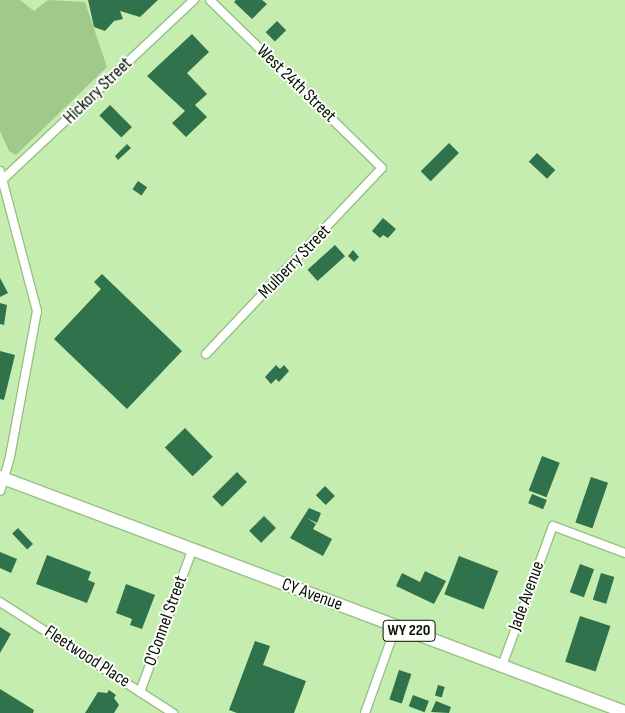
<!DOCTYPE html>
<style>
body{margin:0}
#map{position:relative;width:625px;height:713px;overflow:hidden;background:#c5edaf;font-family:"Sofia Sans Condensed",sans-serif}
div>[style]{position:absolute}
.green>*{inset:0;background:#a1c98b}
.building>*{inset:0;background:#2f724b;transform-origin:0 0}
.roads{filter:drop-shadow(1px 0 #99c084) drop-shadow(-1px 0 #99c084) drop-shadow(0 1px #99c084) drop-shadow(0 -1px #99c084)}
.minor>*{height:8px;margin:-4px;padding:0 4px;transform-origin:4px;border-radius:4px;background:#fff}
.primary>*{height:12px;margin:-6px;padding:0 6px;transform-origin:6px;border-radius:6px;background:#fff}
span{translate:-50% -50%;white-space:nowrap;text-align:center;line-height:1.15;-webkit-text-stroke:4px #fff;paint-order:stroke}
.shield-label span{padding:1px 4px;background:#fff;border:1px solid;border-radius:4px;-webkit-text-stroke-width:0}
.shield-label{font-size:16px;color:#061300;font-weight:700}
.street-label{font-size:18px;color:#061300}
</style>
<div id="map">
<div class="green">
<div style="clip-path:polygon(0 0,20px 0,34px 11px,48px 0,85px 2px,107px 67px,16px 155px,9px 151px,0 131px)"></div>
</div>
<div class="building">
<div style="clip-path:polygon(88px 0,158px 0,140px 17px,120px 11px,123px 19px,114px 21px,105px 31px,94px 27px)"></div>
<div style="clip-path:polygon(236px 0,262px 0,267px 4px,252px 19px,234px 2px)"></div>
<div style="left:277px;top:21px;width:13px;height:16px;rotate:45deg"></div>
<div style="clip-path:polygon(192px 34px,209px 52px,187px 73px,207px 94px,195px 105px,207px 117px,186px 137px,172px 123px,185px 111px,147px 76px)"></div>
<div style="left:110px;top:105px;width:31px;height:15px;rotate:45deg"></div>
<div style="left:449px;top:143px;width:14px;height:40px;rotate:45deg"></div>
<div style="clip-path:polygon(127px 144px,131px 148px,118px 160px,115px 156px)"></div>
<div style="left:537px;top:153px;width:25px;height:12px;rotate:43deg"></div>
<div style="left:138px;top:181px;width:11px;height:10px;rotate:34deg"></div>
<div style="clip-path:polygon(383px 218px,396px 229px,388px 238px,383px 235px,380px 238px,372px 231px)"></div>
<div style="left:335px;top:245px;width:15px;height:37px;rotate:48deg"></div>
<div style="clip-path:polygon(353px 250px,359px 257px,354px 262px,348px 256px)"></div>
<div style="clip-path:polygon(102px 274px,182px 351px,127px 409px,54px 339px,101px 289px,94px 282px)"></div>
<div style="clip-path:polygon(0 278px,8px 293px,0 297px)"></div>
<div style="clip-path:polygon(0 303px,7px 305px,4px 325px,0 324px)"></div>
<div style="clip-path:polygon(0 351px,15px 355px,4px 400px,0 399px)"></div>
<div style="clip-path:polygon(276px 365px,280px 369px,284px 365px,289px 371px,279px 382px,276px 379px,271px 384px,265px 377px)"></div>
<div style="left:185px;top:428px;width:40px;height:28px;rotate:46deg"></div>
<div style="left:542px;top:456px;width:19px;height:37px;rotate:21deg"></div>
<div style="left:237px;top:472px;width:14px;height:35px;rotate:45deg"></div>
<div style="left:591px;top:477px;width:18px;height:48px;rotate:19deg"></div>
<div style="left:325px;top:486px;width:14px;height:13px;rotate:45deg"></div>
<div style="left:532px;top:494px;width:16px;height:10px;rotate:22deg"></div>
<div style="clip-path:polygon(309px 508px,321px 513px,317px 523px,307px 518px,316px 524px,313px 529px,332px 539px,323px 556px,290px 538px)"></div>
<div style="left:264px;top:516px;width:17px;height:21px;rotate:45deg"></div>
<div style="left:18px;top:528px;width:22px;height:8px;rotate:47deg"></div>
<div style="clip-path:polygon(0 552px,17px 559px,11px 573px,0 568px)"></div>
<div style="clip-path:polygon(47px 555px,91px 572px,88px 580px,95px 583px,87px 603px,36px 584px)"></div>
<div style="left:459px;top:556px;width:42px;height:41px;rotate:21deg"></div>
<div style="left:580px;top:564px;width:15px;height:30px;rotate:20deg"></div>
<div style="clip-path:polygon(425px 571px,446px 581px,434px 604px,396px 586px,402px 573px,420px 582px)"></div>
<div style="left:601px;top:573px;width:14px;height:28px;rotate:17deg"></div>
<div style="clip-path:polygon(126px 584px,155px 595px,142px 629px,130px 625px,132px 619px,116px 613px)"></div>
<div style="left:580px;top:616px;width:32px;height:48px;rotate:18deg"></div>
<div style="clip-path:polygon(0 627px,11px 634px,0 653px)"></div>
<div style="clip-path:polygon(255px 641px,270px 646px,263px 665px,306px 681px,294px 713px,237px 713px,229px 710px)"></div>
<div style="left:399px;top:670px;width:13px;height:31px;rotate:18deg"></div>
<div style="left:438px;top:685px;width:7px;height:11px;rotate:16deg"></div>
<div style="clip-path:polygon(0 689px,34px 710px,33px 713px,0 713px)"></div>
<div style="clip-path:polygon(109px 690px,116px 695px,114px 698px,119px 705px,114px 713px,85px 713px,98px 692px,107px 693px)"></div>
<div style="left:413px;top:695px;width:17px;height:12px;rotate:21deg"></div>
<div style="clip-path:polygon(436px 701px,451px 707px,449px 713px,431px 712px)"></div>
</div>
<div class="roads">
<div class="minor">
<div style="left:0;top:171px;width:145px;rotate:75.2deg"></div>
<div style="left:37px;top:311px;width:148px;rotate:100.5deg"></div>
<div style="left:10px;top:457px;width:35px;rotate:106deg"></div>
<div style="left:0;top:182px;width:266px;rotate:-43.2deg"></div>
<div style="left:206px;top:354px;width:256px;rotate:-46.6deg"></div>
<div style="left:382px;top:168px;width:240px;rotate:-135.7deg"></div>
<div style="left:0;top:602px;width:206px;rotate:32.7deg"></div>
<div style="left:502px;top:666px;width:149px;rotate:-70deg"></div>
<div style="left:553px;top:526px;width:77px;rotate:20.6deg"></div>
<div style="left:140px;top:692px;width:150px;rotate:-69.8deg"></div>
<div style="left:365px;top:713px;width:92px;rotate:-70.4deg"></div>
</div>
<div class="primary">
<div style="left:0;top:477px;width:668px;rotate:20.61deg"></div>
</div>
</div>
<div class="shield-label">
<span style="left:409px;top:631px">WY 220</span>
</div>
<div class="street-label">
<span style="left:296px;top:84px;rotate:44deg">West 24th Street</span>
<span style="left:98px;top:91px;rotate:-44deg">Hickory Street</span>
<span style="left:295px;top:262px;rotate:-46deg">Mulberry Street</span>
<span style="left:312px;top:595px;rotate:20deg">CY Avenue</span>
<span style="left:527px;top:596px;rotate:-70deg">Jade Avenue</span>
<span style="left:166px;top:621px;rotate:-70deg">O'Connel Street</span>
<span style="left:87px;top:657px;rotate:33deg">Fleetwood Place</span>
</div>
</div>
